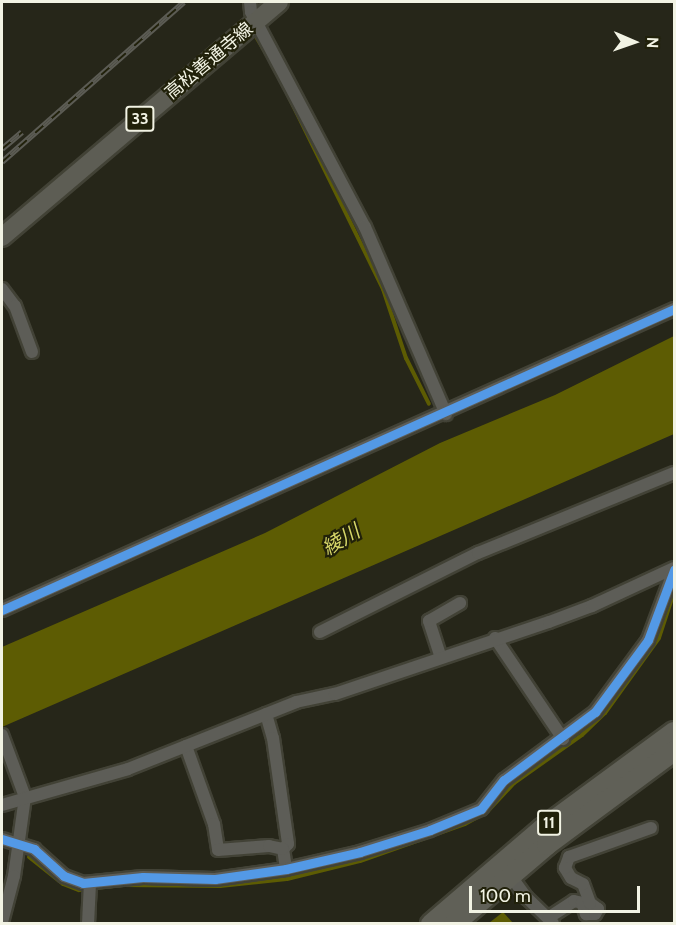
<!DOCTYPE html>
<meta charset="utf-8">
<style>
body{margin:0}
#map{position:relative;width:676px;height:925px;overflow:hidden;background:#262619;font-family:Cabin,"Noto Sans JP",sans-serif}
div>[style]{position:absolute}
.water>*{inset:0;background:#5d5c03}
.stream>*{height:4px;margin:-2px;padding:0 2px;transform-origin:2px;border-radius:2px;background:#5d5c03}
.roads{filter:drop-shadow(2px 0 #424236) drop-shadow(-2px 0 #424236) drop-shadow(0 2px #424236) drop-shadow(0 -2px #424236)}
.minor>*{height:12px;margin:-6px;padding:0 6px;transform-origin:6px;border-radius:6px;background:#5d5d57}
.primary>*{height:18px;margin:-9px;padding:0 9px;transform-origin:9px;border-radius:9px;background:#5d5d54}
.trunk>*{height:20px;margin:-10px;padding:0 10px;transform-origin:10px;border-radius:10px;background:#606057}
.rail>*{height:6px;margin-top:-3px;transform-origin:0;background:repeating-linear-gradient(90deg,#21210a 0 11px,#5c5c54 0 22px);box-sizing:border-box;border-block:2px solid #5c5c54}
.cycleway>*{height:9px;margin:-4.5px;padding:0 4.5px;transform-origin:4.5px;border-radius:4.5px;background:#5399e6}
span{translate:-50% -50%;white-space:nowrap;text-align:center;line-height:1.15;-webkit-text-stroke:4.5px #21210a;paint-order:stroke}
.shield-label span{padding:2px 4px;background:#21210a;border:2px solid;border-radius:4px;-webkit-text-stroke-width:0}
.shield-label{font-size:16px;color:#f2f3e4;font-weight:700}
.street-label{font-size:18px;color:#f2f3e4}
.water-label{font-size:20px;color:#d7d769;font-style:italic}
.frame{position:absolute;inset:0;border:3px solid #f2f3e4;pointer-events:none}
.north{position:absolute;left:604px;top:12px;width:60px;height:60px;-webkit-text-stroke:4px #21210a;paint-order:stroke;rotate:92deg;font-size:16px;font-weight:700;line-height:24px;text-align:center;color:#f2f3e4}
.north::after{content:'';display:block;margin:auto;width:21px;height:27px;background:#f2f3e4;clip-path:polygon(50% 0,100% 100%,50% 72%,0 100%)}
.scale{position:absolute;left:469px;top:886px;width:171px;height:27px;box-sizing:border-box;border:3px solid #f2f3e4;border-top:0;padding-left:8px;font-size:18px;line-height:21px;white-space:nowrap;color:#f2f3e4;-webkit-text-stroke:4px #21210a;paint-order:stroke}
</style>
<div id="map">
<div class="water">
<div style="clip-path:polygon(674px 336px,674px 434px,2px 727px,2px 647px,265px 533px,440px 443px,555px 395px)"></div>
<div style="clip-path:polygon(503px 912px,513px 923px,489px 923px)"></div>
</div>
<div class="stream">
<div style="left:255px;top:35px;width:35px;rotate:59deg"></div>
<div style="left:287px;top:93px;width:218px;rotate:63.9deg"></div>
<div style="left:383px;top:289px;width:73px;rotate:71.6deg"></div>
<div style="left:406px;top:358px;width:51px;rotate:63.4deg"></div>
<div style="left:29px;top:857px;width:43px;rotate:38.5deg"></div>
<div style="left:63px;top:884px;width:17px;rotate:21deg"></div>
<div style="left:79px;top:890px;width:44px;rotate:-6.5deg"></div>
<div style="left:123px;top:885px;width:97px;rotate:0.6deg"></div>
<div style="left:220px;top:886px;width:67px;rotate:-6deg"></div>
<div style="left:287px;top:879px;width:75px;rotate:-13.9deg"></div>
<div style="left:360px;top:861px;width:111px;rotate:-19.4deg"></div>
<div style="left:465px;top:824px;width:26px;rotate:-29deg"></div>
<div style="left:488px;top:811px;width:38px;rotate:-47deg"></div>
<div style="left:514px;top:783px;width:83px;rotate:-35.2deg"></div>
<div style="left:582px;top:735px;width:32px;rotate:-44deg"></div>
<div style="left:605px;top:713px;width:92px;rotate:-54.2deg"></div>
<div style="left:659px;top:638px;width:48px;rotate:-71.9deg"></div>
</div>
<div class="roads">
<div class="minor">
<div style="left:250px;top:2px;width:10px;rotate:84deg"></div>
<div style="left:251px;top:12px;width:243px;rotate:62.1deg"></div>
<div style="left:365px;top:227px;width:204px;rotate:66.6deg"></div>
<div style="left:2px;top:289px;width:21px;rotate:53deg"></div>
<div style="left:15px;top:306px;width:49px;rotate:69.7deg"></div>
<div style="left:2px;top:610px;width:736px;rotate:-24.13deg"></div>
<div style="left:320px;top:632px;width:177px;rotate:-26.6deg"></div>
<div style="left:478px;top:553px;width:212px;rotate:-22.2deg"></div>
<div style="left:495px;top:638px;width:122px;rotate:56deg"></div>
<div style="left:440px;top:655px;width:36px;rotate:-108deg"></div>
<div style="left:429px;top:621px;width:36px;rotate:-30deg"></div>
<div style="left:266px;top:714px;width:25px;rotate:74deg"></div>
<div style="left:273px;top:738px;width:107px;rotate:81.9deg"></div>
<div style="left:288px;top:844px;width:7px;rotate:135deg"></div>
<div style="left:283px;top:849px;width:20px;rotate:81deg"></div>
<div style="left:2px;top:735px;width:66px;rotate:69.6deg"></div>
<div style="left:25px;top:797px;width:80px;rotate:97.9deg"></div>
<div style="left:14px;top:876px;width:48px;rotate:104.6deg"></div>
<div style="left:186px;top:746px;width:83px;rotate:70.3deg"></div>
<div style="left:214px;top:824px;width:26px;rotate:81deg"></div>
<div style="left:218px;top:850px;width:51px;rotate:-4.5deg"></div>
<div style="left:269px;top:846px;width:14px;rotate:12deg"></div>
<div style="left:2px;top:805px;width:131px;rotate:-15.9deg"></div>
<div style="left:128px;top:769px;width:181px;rotate:-21.7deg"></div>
<div style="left:296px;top:702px;width:40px;rotate:-12deg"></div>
<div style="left:335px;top:694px;width:226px;rotate:-18.6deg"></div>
<div style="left:549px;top:622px;width:46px;rotate:-20.4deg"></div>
<div style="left:592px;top:606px;width:90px;rotate:-24.9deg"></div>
<div style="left:2px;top:839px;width:34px;rotate:17deg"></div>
<div style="left:34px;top:849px;width:40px;rotate:42deg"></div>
<div style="left:64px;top:876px;width:20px;rotate:20deg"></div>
<div style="left:83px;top:883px;width:60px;rotate:-5.7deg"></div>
<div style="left:143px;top:877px;width:72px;rotate:1.6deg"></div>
<div style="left:215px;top:879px;width:72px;rotate:-8deg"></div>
<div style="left:286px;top:869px;width:76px;rotate:-12.9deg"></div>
<div style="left:360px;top:852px;width:73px;rotate:-17.4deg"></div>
<div style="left:430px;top:830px;width:55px;rotate:-22.4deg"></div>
<div style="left:481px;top:809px;width:37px;rotate:-52deg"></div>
<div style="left:504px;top:780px;width:114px;rotate:-36.8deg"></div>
<div style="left:595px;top:712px;width:89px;rotate:-53.6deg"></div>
<div style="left:648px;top:640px;width:75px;rotate:-69.6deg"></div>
<div style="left:510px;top:875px;width:29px;rotate:54deg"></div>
<div style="left:527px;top:898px;width:36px;rotate:44deg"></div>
<div style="left:548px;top:918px;width:31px;rotate:-33deg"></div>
<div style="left:574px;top:901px;width:8px;rotate:14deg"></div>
<div style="left:582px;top:903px;width:12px;rotate:70deg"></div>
<div style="left:586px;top:914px;width:9px"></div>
<div style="left:595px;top:914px;width:6px;rotate:-59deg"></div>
<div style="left:598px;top:909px;width:10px;rotate:-143deg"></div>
<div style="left:590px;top:903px;width:20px;rotate:-110deg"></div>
<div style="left:583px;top:884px;width:13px;rotate:-153deg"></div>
<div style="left:571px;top:878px;width:12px;rotate:-121deg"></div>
<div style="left:565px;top:868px;width:12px;rotate:-70deg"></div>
<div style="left:569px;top:857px;width:87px;rotate:-19.5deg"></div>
<div style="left:88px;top:924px;width:41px;rotate:-87.2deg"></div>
</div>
<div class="primary">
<div style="left:2px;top:237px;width:363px;rotate:-40.3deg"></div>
</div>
<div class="trunk">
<div style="left:431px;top:924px;width:146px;rotate:-40.6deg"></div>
<div style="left:542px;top:829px;width:164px;rotate:-36.3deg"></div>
<div style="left:454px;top:924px;width:122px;rotate:-40.3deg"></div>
<div style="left:547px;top:845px;width:158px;rotate:-36.5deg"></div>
</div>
</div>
<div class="rail">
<div style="left:2px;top:149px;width:26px;rotate:-40deg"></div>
<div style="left:2px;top:162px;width:242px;rotate:-41.3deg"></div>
</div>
<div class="cycleway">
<div style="left:2px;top:610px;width:736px;rotate:-24.13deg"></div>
<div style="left:2px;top:839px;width:34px;rotate:17deg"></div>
<div style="left:34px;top:849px;width:40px;rotate:42deg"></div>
<div style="left:64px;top:876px;width:20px;rotate:20deg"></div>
<div style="left:83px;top:883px;width:60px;rotate:-5.7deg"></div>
<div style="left:143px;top:877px;width:72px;rotate:1.6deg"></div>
<div style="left:215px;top:879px;width:72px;rotate:-8deg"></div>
<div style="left:286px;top:869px;width:76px;rotate:-12.9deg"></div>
<div style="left:360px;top:852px;width:73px;rotate:-17.4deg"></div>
<div style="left:430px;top:830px;width:55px;rotate:-22.4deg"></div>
<div style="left:481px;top:809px;width:37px;rotate:-52deg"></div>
<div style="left:504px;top:780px;width:114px;rotate:-36.8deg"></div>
<div style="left:595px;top:712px;width:89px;rotate:-53.6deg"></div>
<div style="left:648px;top:640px;width:75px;rotate:-69.6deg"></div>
</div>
<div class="shield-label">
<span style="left:140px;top:119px">33</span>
<span style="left:549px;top:823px">11</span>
</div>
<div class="street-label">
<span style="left:209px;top:61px;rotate:-40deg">高松善通寺線</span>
</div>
<div class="water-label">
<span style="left:341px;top:540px;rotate:-31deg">綾川</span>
</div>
<div class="frame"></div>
<div class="north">N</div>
<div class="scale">100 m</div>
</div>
